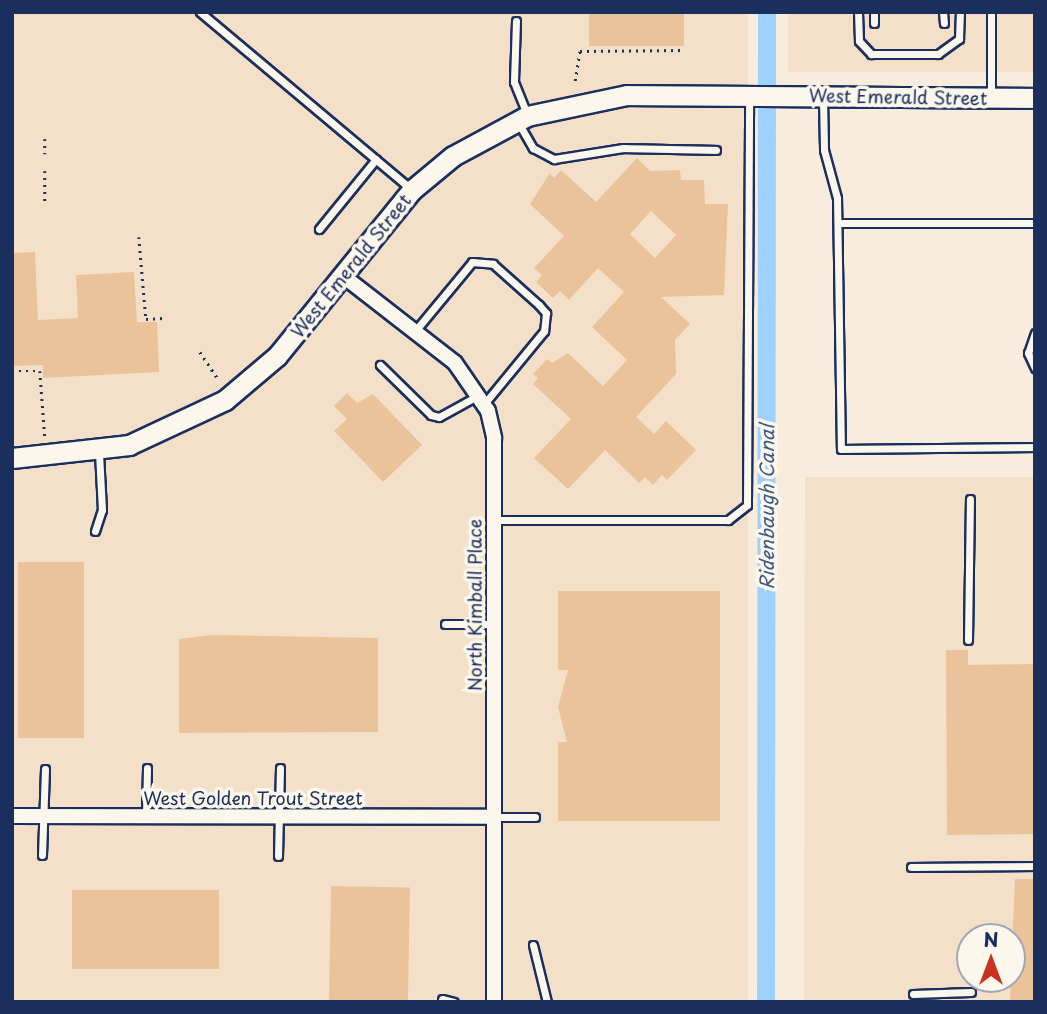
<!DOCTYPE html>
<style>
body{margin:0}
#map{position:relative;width:1047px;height:1014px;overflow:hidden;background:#f8eddc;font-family:"Playpen Sans",sans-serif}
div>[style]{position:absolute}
.built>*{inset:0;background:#f4e0c8;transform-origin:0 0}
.canal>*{height:18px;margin:-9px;padding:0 9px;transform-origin:9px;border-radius:9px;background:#9ed1fc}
.building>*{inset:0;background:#ebc39b;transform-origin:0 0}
.path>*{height:2.5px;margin-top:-1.25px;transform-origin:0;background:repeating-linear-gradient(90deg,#1b2f5e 0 2px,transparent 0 7px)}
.roads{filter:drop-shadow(2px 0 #1b2f5e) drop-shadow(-2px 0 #1b2f5e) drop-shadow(0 2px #1b2f5e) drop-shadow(0 -2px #1b2f5e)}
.service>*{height:7px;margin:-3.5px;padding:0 3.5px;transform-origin:3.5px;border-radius:3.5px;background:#fbf7ec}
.minor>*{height:14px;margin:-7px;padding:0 7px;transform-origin:7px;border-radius:7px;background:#fbf7ec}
.secondary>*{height:19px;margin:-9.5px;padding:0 9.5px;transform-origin:9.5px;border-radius:9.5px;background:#fbf7ec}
span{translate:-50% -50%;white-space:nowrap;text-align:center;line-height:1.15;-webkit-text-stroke:7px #fbf7ec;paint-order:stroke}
.street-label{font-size:18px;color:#1b2f5e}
.water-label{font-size:19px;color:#3c5886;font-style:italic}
.frame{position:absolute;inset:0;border:14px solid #1b2f5e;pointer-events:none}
.north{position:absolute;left:956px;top:923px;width:70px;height:70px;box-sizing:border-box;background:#fbf7ec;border:2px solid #a1a7b3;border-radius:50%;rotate:0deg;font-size:19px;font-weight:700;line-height:28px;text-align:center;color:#1b2f5e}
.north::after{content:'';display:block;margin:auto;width:24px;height:32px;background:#c8321e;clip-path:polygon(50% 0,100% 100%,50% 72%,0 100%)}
</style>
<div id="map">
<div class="built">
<div style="left:12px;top:12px;width:736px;height:990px"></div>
<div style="left:788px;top:12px;width:247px;height:60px"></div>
<div style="clip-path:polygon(evenodd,805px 477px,1035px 477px,1035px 1002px,804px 1002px,805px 477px,970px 937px,1012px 937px,1012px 979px,970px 979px,970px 937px)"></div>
</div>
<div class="canal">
<div style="left:766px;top:1002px;width:990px;rotate:-89.94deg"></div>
</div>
<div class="building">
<div style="left:589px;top:12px;width:95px;height:34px"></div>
<div style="clip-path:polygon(evenodd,637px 158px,650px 171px,680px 170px,681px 180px,704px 180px,705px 204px,728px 204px,724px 295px,661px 297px,690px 324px,675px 340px,676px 374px,636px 417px,654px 434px,666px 421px,696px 450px,667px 480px,662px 475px,653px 485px,645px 477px,639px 483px,605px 450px,568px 489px,534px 458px,571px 419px,533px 384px,538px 378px,533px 374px,547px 359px,552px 363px,568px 353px,603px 386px,627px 360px,592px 327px,624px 292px,598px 268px,569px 300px,560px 291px,553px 298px,536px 282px,542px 275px,534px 268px,564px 236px,530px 204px,550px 173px,554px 178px,561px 170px,596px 202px,637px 158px,651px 211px,676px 235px,655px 258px,630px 234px,651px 211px)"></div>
<div style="clip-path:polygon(35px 252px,38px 320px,78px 318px,76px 275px,134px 272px,137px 322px,157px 322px,159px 372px,43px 378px,43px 365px,12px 366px,12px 253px)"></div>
<div style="clip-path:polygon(347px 393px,357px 403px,373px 394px,422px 445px,383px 482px,334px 431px,347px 419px,334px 406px)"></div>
<div style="left:18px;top:562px;width:66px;height:176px"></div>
<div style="clip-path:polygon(558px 591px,720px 591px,720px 821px,558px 821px,558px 742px,567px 742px,558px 707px,568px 670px,558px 670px)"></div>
<div style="clip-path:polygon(212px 635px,378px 638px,378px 732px,179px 733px,179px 639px)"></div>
<div style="clip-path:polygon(946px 650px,968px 650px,968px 665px,1035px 664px,1035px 834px,947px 835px)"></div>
<div style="clip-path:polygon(1015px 879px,1035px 879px,1035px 1002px,1010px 1002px)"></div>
<div style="left:331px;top:886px;width:79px;height:116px;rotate:1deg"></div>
<div style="left:72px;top:890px;width:147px;height:79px"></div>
</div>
<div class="path">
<div style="left:575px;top:81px;width:30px;rotate:-81deg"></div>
<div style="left:580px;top:51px;width:105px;rotate:-0.5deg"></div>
<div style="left:45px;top:139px;width:15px;rotate:90deg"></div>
<div style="left:45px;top:171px;width:30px;rotate:90deg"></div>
<div style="left:139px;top:237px;width:82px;rotate:85.1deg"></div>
<div style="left:146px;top:319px;width:17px;rotate:-3deg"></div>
<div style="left:200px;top:352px;width:32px;rotate:56deg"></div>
<div style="left:12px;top:371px;width:28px"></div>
<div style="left:40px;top:371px;width:66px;rotate:85.7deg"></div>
</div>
<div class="roads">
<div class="service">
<div style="left:200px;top:12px;width:277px;rotate:40deg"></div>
<div style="left:858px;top:12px;width:29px;rotate:88deg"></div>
<div style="left:859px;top:41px;width:18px;rotate:47deg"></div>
<div style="left:871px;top:54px;width:67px"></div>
<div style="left:938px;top:54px;width:26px;rotate:-36deg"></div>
<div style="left:959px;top:39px;width:27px;rotate:-88deg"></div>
<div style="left:874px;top:12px;width:11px;rotate:90deg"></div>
<div style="left:943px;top:12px;width:11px;rotate:85deg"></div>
<div style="left:991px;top:12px;width:84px;rotate:90deg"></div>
<div style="left:516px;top:21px;width:61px;rotate:91.9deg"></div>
<div style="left:514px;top:82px;width:35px;rotate:68deg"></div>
<div style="left:823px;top:97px;width:53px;rotate:88.9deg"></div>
<div style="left:824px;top:150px;width:50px;rotate:74.8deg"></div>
<div style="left:837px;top:198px;width:251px;rotate:89.1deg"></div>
<div style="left:841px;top:449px;width:194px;rotate:-0.6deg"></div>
<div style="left:519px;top:124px;width:28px;rotate:60deg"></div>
<div style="left:533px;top:148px;width:24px;rotate:28deg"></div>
<div style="left:554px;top:159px;width:70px;rotate:-9.1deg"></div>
<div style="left:623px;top:148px;width:93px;rotate:1.2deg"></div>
<div style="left:838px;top:223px;width:197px"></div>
<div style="left:319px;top:229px;width:90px;rotate:-50.8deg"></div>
<div style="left:415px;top:331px;width:89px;rotate:-50.4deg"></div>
<div style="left:472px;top:262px;width:21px;rotate:5deg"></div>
<div style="left:493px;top:264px;width:62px;rotate:41.7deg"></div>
<div style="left:539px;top:305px;width:11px;rotate:49deg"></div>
<div style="left:546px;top:313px;width:18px;rotate:96deg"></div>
<div style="left:544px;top:331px;width:94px;rotate:129.4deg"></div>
<div style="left:1035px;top:333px;width:21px;rotate:109deg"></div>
<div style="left:1028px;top:353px;width:17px;rotate:65deg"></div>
<div style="left:380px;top:365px;width:71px;rotate:44.4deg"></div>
<div style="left:431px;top:415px;width:8px;rotate:14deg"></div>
<div style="left:439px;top:417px;width:43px;rotate:-28.9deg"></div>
<div style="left:494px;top:520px;width:234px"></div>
<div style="left:728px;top:520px;width:24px;rotate:-38deg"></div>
<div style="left:747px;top:505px;width:406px;rotate:-89.7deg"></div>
<div style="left:95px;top:531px;width:22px;rotate:-72deg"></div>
<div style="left:102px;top:510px;width:58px;rotate:-93deg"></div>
<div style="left:445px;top:624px;width:49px"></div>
<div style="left:968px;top:640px;width:141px;rotate:-89.2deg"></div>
<div style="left:146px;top:816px;width:48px;rotate:-88.8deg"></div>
<div style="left:494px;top:817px;width:41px"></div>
<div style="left:42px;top:855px;width:86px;rotate:-88deg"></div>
<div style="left:278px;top:856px;width:88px;rotate:-88.7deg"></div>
<div style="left:911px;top:867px;width:124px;rotate:-0.5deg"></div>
<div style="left:533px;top:945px;width:59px;rotate:76.2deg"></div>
<div style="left:913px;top:994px;width:58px;rotate:-2deg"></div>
<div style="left:442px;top:999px;width:12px;rotate:14deg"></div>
</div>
<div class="minor">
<div style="left:342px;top:275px;width:143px;rotate:37.9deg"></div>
<div style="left:455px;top:363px;width:58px;rotate:55.5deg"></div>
<div style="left:488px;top:411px;width:28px;rotate:77deg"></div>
<div style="left:494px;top:438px;width:564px;rotate:90deg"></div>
<div style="left:12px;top:816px;width:482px;rotate:0.1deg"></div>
</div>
<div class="secondary">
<div style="left:12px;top:458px;width:118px;rotate:-6.3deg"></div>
<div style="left:129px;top:445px;width:106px;rotate:-25.1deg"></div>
<div style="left:225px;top:400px;width:68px;rotate:-40.2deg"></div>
<div style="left:277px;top:356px;width:214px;rotate:-50.9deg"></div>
<div style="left:412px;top:190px;width:53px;rotate:-39.7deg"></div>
<div style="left:453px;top:156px;width:84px;rotate:-28.4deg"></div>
<div style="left:527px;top:116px;width:102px;rotate:-11.9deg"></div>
<div style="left:627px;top:95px;width:408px;rotate:0.4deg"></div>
</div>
</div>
<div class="street-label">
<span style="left:898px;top:97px;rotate:1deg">West Emerald Street</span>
<span style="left:351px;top:266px;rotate:-51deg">West Emerald Street</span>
<span style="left:475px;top:605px;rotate:-90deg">North Kimball Place</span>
<span style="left:253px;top:798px">West Golden Trout Street</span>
</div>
<div class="water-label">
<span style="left:767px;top:507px;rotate:-90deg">Ridenbaugh Canal</span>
</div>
<div class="frame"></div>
<div class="north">N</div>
</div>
